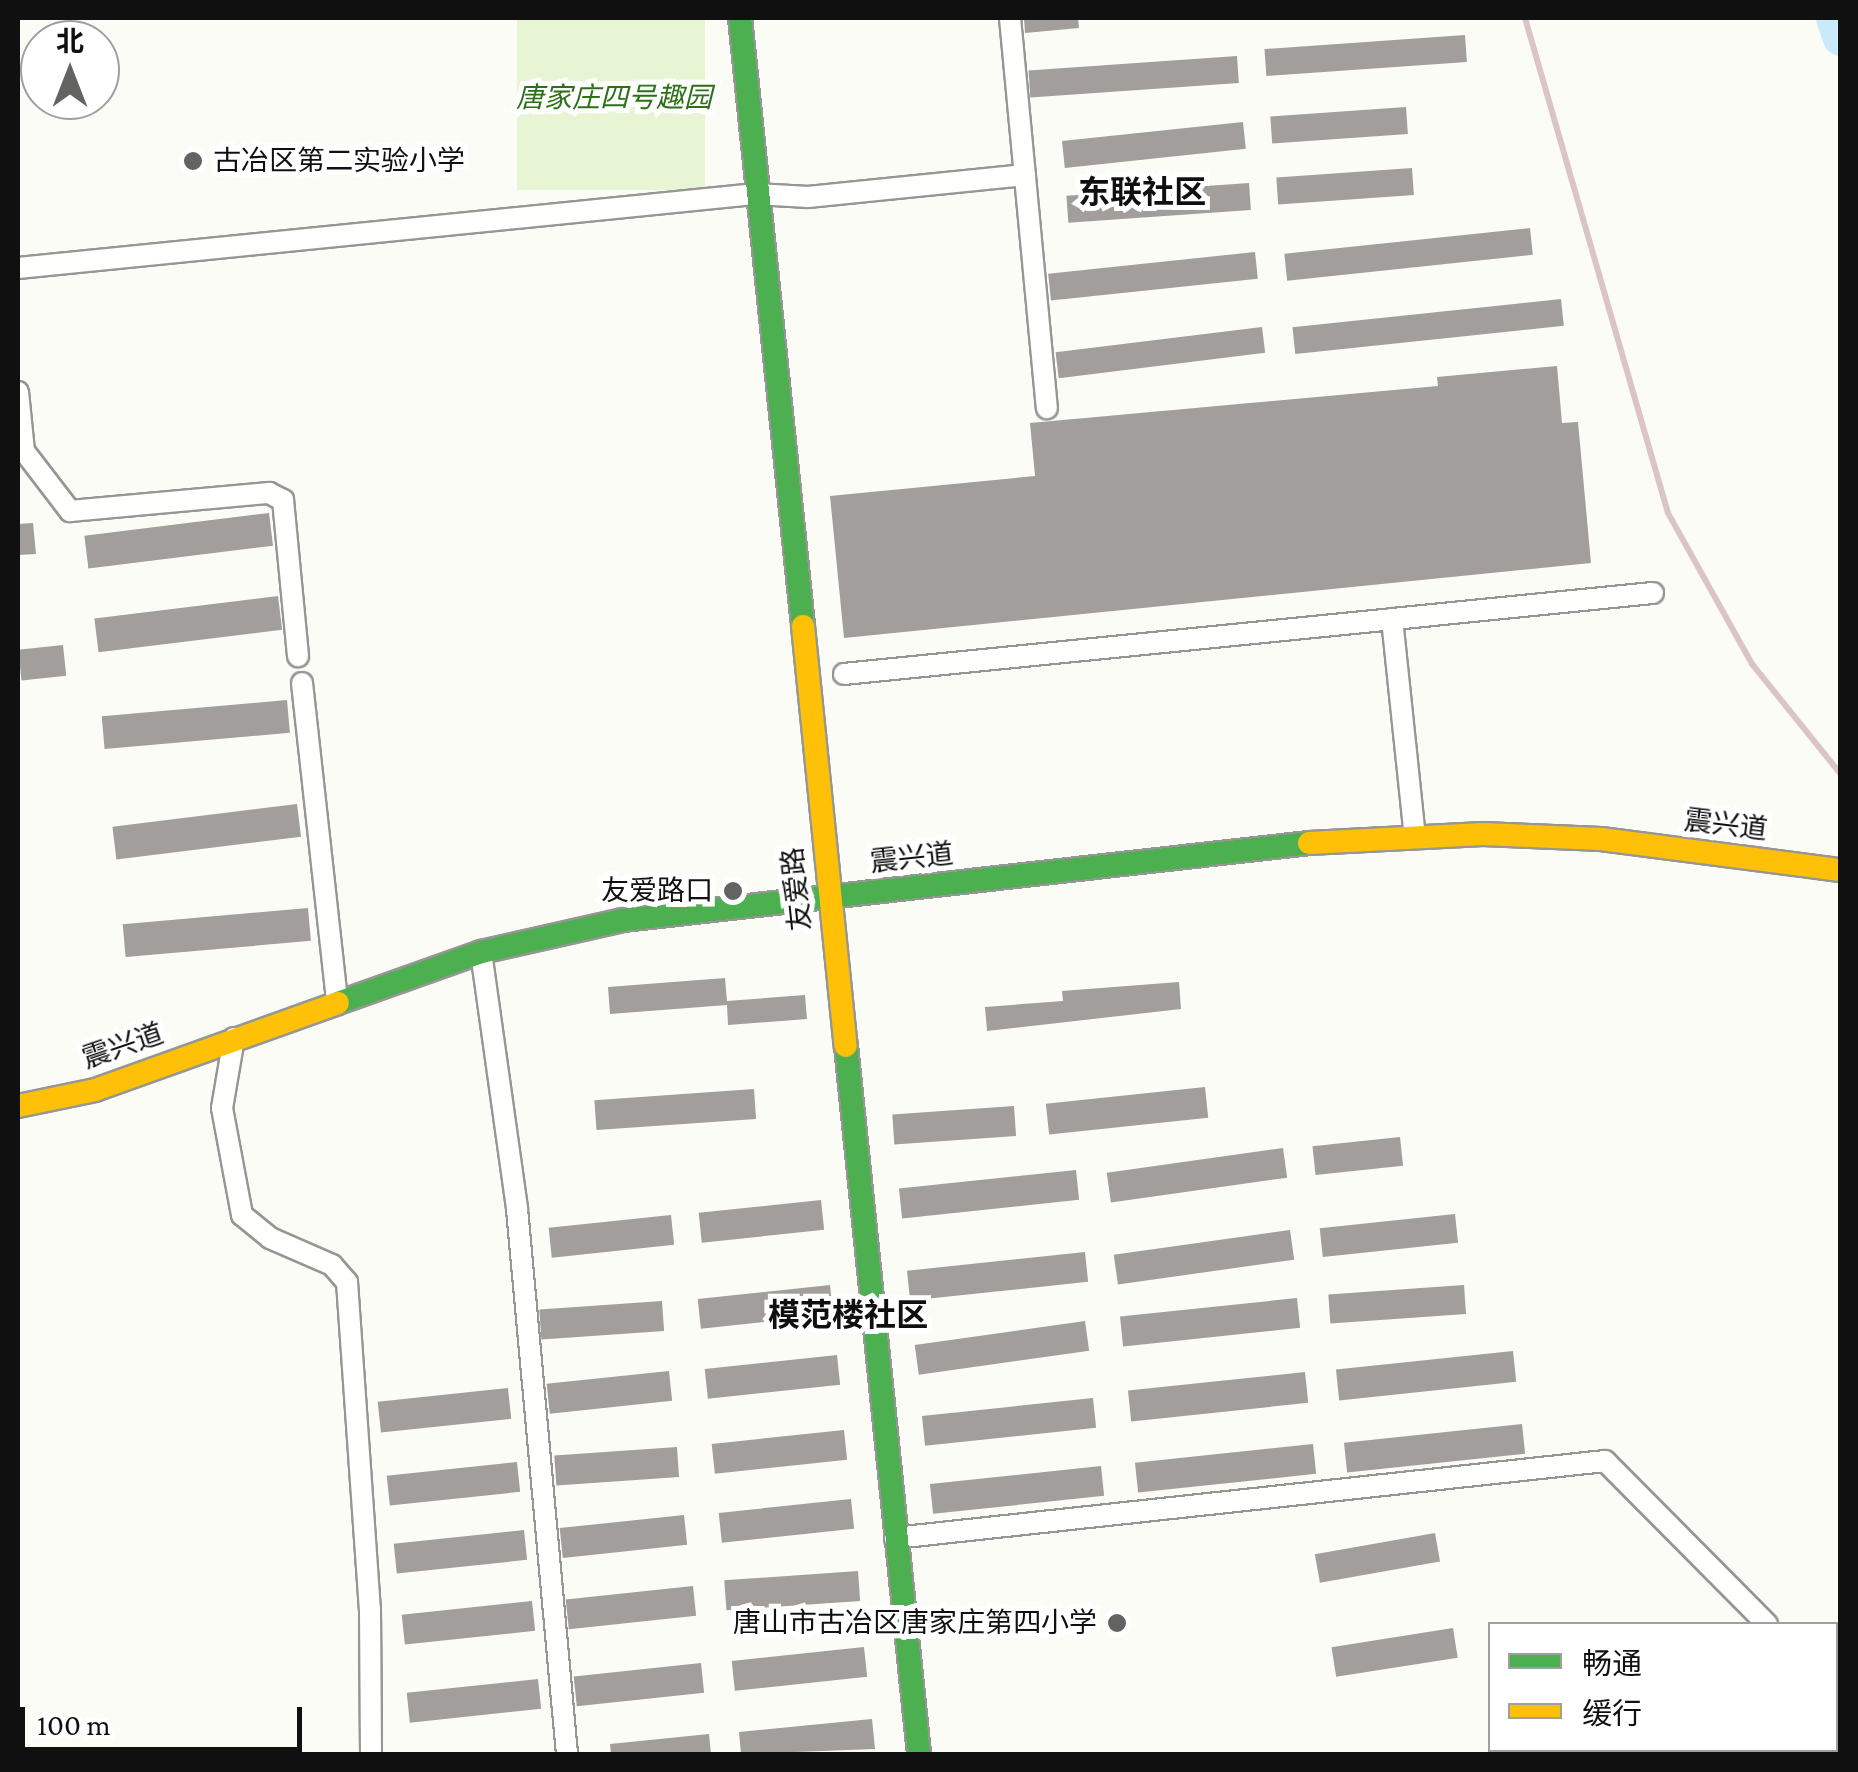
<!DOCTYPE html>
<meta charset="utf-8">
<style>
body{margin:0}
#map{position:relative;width:1858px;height:1772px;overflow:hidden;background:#fcfcf7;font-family:"Crimson Pro","Noto Sans SC",serif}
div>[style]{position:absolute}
.green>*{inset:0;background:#e7f5d4;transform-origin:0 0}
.river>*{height:35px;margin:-17.5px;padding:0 17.5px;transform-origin:17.5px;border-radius:17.5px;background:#c8eafb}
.building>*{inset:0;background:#a19e9b;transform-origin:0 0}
.roads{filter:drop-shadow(2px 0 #969694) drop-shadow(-2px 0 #969694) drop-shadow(0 2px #969694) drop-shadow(0 -2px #969694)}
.street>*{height:20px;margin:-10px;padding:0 10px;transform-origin:10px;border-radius:10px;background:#fffffe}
.fast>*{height:22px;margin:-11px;padding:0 11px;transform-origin:11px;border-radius:11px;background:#4caf50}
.slow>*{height:22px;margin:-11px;padding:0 11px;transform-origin:11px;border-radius:11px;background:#ffc107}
.rail>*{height:6px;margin:-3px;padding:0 3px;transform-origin:3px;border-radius:3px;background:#dbc4c5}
.dots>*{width:28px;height:28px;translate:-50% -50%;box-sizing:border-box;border:5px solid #fff;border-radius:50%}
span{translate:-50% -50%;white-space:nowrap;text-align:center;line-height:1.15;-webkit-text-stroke:10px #fff;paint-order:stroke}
.park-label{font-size:28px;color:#2c7118;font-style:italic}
.poi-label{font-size:28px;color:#101010}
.left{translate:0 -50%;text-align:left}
.right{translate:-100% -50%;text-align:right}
.street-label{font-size:28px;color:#101010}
.quarter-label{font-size:32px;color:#101010;font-weight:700}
.frame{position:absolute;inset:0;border:20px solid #101010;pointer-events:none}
.legend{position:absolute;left:1488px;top:1622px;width:350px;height:130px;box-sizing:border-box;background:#fff;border:2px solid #9f9f9f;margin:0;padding:12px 18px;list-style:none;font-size:30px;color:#101010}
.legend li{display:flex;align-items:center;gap:20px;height:50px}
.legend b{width:50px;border:2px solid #9f9f9f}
.north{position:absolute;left:20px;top:20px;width:100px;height:100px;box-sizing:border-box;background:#fff;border:2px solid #9f9f9f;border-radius:50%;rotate:0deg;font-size:28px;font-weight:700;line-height:40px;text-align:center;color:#101010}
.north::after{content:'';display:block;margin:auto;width:35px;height:45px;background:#636361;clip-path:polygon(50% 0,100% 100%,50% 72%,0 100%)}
.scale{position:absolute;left:20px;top:1707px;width:282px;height:45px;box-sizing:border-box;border:5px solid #101010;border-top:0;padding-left:12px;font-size:30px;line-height:35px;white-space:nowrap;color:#101010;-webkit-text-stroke:8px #fff;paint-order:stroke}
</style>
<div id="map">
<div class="green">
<div style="left:517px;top:18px;width:188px;height:172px"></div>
</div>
<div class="river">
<div style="left:1833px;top:18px;width:21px;rotate:71deg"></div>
</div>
<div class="building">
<div style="clip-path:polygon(1024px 18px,1078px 18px,1079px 28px,1025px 33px)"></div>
<div style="left:1465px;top:35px;width:27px;height:201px;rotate:86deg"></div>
<div style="left:1237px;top:56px;width:27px;height:209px;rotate:86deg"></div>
<div style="left:1406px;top:107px;width:27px;height:136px;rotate:86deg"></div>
<div style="left:1243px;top:122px;width:27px;height:182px;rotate:84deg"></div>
<div style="left:1412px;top:168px;width:27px;height:136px;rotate:86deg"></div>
<div style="left:1249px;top:183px;width:27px;height:183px;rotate:86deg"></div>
<div style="left:1530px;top:228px;width:27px;height:247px;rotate:84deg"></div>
<div style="left:1255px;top:252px;width:27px;height:208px;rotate:84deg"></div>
<div style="left:1561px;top:299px;width:27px;height:270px;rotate:84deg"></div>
<div style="left:1262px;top:327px;width:26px;height:208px;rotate:83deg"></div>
<div style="clip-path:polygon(1557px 366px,1562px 423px,1578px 422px,1591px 563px,844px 638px,830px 496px,1035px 476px,1030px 423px,1438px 386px,1437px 377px)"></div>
<div style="left:269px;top:513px;width:33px;height:186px;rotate:83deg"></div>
<div style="clip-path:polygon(33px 523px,36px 554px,18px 555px,18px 524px)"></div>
<div style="left:278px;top:596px;width:34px;height:185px;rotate:83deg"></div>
<div style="left:63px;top:645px;width:31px;height:45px;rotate:84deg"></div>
<div style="left:287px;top:700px;width:33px;height:186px;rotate:85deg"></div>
<div style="left:297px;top:804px;width:33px;height:186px;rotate:83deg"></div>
<div style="left:308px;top:908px;width:33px;height:186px;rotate:85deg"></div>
<div style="clip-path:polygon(725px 978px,727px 1001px,805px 995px,807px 1019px,728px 1025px,727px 1005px,610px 1014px,608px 987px)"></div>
<div style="clip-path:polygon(1179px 982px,1181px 1009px,987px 1031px,985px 1007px,1063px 1001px,1062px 991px)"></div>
<div style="left:1205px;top:1087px;width:31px;height:160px;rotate:84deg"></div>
<div style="left:754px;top:1089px;width:30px;height:160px;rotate:86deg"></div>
<div style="left:1014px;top:1106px;width:30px;height:122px;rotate:86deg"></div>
<div style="left:1400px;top:1137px;width:29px;height:88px;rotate:84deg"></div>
<div style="left:1283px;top:1148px;width:30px;height:178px;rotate:82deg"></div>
<div style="left:1076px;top:1170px;width:30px;height:178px;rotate:84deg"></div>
<div style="left:821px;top:1200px;width:30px;height:123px;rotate:84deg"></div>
<div style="left:1455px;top:1214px;width:29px;height:136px;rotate:84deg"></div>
<div style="left:671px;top:1215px;width:30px;height:123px;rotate:84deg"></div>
<div style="left:1290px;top:1230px;width:30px;height:178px;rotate:82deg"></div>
<div style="left:1085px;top:1252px;width:30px;height:179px;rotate:84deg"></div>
<div style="left:830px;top:1285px;width:30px;height:133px;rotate:84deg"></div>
<div style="left:1464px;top:1285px;width:29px;height:136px;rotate:86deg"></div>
<div style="left:1297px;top:1298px;width:30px;height:178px;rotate:84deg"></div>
<div style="left:662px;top:1301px;width:30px;height:123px;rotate:86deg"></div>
<div style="left:1085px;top:1321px;width:30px;height:172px;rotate:82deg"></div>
<div style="left:1513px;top:1351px;width:31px;height:178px;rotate:84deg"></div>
<div style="left:837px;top:1355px;width:30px;height:133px;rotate:84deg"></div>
<div style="left:669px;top:1371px;width:30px;height:123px;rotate:84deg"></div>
<div style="left:1305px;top:1372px;width:31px;height:178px;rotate:84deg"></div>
<div style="left:508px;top:1388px;width:31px;height:131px;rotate:84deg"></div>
<div style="left:1093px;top:1398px;width:30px;height:172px;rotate:84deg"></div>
<div style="left:1522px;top:1424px;width:30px;height:179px;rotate:84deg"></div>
<div style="left:844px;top:1430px;width:30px;height:133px;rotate:84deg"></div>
<div style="left:1313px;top:1444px;width:30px;height:179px;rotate:84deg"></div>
<div style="left:677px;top:1447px;width:30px;height:123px;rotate:86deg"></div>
<div style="left:517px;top:1462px;width:30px;height:131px;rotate:84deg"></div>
<div style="left:1101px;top:1466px;width:30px;height:172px;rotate:84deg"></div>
<div style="left:851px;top:1499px;width:30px;height:133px;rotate:84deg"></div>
<div style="left:684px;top:1515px;width:30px;height:125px;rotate:84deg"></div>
<div style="left:524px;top:1530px;width:30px;height:131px;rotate:84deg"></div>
<div style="left:1435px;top:1533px;width:29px;height:122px;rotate:80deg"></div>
<div style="left:858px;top:1571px;width:30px;height:134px;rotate:86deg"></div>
<div style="left:693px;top:1586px;width:30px;height:128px;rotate:84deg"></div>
<div style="left:532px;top:1601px;width:30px;height:131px;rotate:84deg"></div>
<div style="left:1453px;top:1628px;width:30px;height:123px;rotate:81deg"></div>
<div style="left:864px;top:1647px;width:30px;height:133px;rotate:84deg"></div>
<div style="left:701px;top:1663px;width:30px;height:128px;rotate:84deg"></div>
<div style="left:538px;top:1679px;width:30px;height:132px;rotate:84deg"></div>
<div style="clip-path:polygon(872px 1719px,875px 1749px,741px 1754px,739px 1732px)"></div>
<div style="clip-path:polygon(709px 1734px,711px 1754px,611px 1754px,610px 1744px)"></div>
</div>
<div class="roads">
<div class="street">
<div style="left:1010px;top:18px;width:392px;rotate:84.6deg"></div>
<div style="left:18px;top:268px;width:742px;rotate:-5.73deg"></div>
<div style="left:756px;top:194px;width:52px;rotate:3.3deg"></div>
<div style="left:808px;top:197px;width:218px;rotate:-5.8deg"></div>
<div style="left:18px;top:392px;width:59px;rotate:84.2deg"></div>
<div style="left:24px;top:451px;width:76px;rotate:52.5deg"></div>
<div style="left:70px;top:511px;width:200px;rotate:-5.2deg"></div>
<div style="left:269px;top:493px;width:16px;rotate:27deg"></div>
<div style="left:283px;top:500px;width:157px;rotate:84.5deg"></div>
<div style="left:1392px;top:619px;width:219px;rotate:84deg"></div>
<div style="left:844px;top:674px;width:813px;rotate:-5.72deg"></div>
<div style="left:302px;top:683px;width:321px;rotate:83.7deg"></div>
<div style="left:481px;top:952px;width:260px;rotate:82deg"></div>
<div style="left:517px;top:1209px;width:547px;rotate:84.76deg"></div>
<div style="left:234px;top:1038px;width:71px;rotate:99.7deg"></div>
<div style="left:222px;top:1108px;width:109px;rotate:79.4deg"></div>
<div style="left:242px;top:1215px;width:36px;rotate:39deg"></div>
<div style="left:270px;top:1238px;width:68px;rotate:23.5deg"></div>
<div style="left:332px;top:1265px;width:23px;rotate:49deg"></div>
<div style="left:347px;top:1282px;width:328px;rotate:86deg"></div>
<div style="left:370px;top:1609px;width:145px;rotate:89.6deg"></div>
<div style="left:895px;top:1538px;width:714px;rotate:-6.19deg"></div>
<div style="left:1605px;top:1461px;width:230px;rotate:45.2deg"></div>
<div style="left:1836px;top:1682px;width:5px;rotate:37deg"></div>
</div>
<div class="fast">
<div style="left:740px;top:18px;width:611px;rotate:84.08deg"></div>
<div style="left:338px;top:1003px;width:152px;rotate:-19.6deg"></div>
<div style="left:481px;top:952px;width:146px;rotate:-12.7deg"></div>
<div style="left:623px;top:920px;width:690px;rotate:-6.4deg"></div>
<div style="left:846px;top:1046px;width:712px;rotate:84.11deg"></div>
</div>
<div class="slow">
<div style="left:803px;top:626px;width:422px;rotate:84.2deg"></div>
<div style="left:1309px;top:843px;width:174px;rotate:-3deg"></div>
<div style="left:1483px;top:834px;width:118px;rotate:2.4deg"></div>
<div style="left:1601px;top:839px;width:241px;rotate:7.4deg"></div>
<div style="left:18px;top:1106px;width:79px;rotate:-11.7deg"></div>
<div style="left:95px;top:1090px;width:258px;rotate:-19.7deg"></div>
</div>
</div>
<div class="rail">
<div style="left:1525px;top:18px;width:515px;rotate:73.89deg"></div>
<div style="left:1668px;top:513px;width:173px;rotate:60.9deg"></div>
<div style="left:1752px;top:664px;width:140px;rotate:51.1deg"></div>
</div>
<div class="dots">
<div style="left:193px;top:161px;background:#636361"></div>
<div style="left:733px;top:891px;background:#636361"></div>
<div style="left:1117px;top:1623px;background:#636361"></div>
</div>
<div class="park-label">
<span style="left:614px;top:98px">唐家庄四号趣园</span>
</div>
<div class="poi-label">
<span class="left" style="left:213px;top:161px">古冶区第二实验小学</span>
<span class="right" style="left:713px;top:891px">友爱路口</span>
<span class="right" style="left:1097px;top:1623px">唐山市古冶区唐家庄第四小学</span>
</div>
<div class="street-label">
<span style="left:1726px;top:825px;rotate:7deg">震兴道</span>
<span style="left:912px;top:858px;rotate:-6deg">震兴道</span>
<span style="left:797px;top:889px;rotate:-96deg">友爱路</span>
<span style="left:123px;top:1046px;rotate:-19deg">震兴道</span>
</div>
<div class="quarter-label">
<span style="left:1142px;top:192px">东联社区</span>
<span style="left:848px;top:1315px">模范楼社区</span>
</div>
<div class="frame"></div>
<ul class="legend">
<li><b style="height:12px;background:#4caf50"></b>畅通</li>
<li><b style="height:12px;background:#ffc107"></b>缓行</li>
</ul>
<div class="north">北</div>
<div class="scale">100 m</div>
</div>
